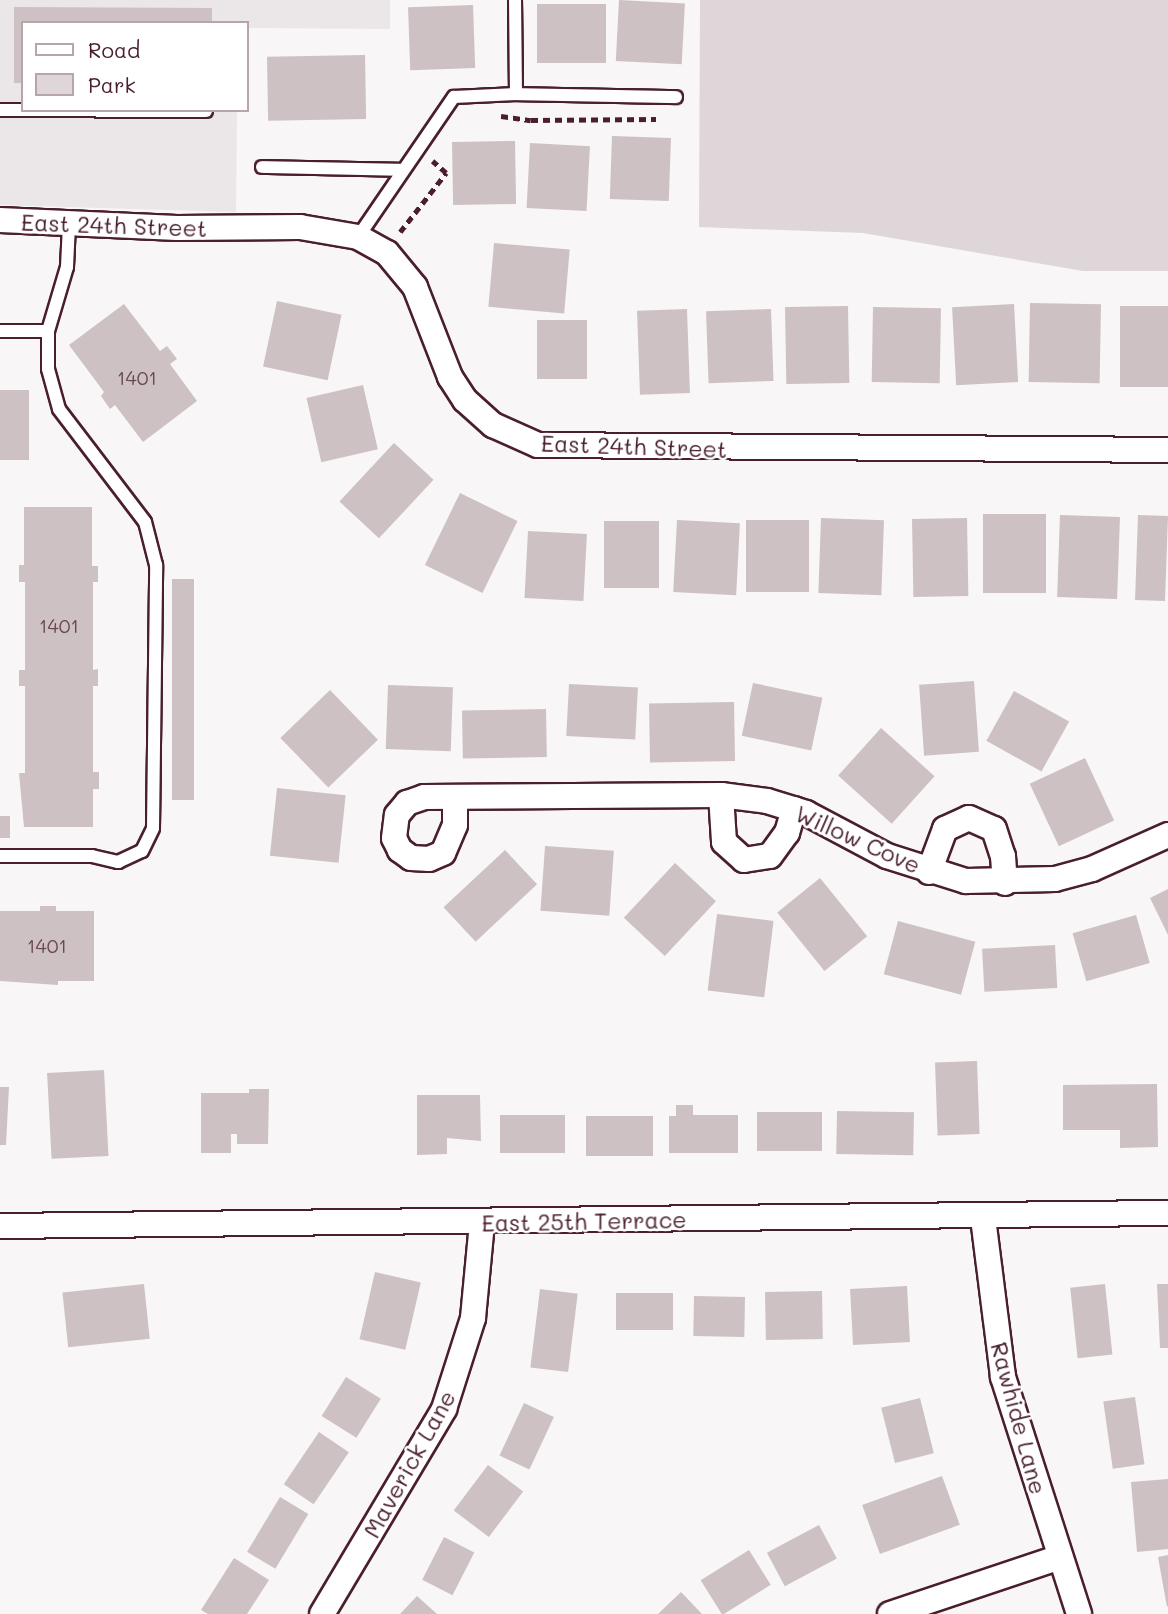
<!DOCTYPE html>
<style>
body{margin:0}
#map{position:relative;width:1168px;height:1614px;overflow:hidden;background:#f8f6f7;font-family:Mali,sans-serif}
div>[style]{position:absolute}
.built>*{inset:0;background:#ebe6e8}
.green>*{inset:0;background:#ded6d9}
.building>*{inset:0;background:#cdc1c4;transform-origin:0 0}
.path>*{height:4.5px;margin-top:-2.25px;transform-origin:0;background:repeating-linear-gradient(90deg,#4a1f2b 0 7px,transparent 0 12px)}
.roads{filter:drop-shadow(2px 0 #4a1f2b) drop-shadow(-2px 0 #4a1f2b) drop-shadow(0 2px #4a1f2b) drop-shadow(0 -2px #4a1f2b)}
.service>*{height:12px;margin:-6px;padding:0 6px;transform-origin:6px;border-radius:6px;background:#fff}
.minor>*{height:24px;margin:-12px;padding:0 12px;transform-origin:12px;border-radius:12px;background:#fff}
span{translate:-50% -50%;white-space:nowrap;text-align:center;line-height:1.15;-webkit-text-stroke:5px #fff;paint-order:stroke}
.number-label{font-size:19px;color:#6b4851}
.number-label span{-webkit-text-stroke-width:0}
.street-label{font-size:23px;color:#4a1f2b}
.legend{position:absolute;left:21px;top:21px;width:228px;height:91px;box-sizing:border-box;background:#fff;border:2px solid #b7a5aa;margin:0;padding:9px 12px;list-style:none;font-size:21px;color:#4a1f2b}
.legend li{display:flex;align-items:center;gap:14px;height:35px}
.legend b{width:35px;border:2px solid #b7a5aa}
</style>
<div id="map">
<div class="built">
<div style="clip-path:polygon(0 0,390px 0,390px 29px,247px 28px,247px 23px,23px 23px,23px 110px,237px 110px,236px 212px,0 205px)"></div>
</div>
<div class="green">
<div style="clip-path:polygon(700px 0,1168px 0,1168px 271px,1083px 271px,863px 233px,699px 227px)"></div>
</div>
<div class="building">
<div style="left:619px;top:0;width:66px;height:61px;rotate:3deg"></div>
<div style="left:537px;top:4px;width:69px;height:59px"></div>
<div style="left:473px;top:5px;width:63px;height:65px;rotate:88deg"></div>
<div style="clip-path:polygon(14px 7px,212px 8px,212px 23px,23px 23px,23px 83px,14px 83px)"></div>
<div style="left:365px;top:55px;width:64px;height:98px;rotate:89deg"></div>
<div style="left:612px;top:136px;width:59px;height:63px;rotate:2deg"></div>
<div style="left:515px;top:141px;width:63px;height:63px;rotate:89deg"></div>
<div style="left:530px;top:143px;width:60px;height:65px;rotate:3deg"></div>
<div style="left:494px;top:243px;width:76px;height:64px;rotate:5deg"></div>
<div style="left:277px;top:301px;width:66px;height:67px;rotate:12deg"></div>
<div style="left:1030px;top:303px;width:71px;height:79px;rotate:1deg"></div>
<div style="clip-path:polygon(124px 304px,160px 351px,167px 346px,177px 359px,170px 364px,197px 401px,143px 442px,115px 405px,110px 409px,101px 396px,104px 392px,69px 345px)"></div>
<div style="left:1014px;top:304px;width:78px;height:62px;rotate:87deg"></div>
<div style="left:848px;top:306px;width:77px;height:63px;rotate:89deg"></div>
<div style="left:1120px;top:306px;width:48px;height:81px"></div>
<div style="left:873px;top:307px;width:68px;height:75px;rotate:1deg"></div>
<div style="left:687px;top:309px;width:84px;height:50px;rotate:88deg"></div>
<div style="left:771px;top:309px;width:72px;height:65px;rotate:88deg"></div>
<div style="left:587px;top:320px;width:59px;height:50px;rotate:90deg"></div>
<div style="left:363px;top:385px;width:66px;height:58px;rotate:77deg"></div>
<div style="left:0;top:390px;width:29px;height:70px"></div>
<div style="left:394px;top:443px;width:54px;height:80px;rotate:43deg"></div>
<div style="left:460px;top:493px;width:64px;height:80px;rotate:26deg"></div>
<div style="clip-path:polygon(24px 507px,92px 507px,92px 566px,98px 566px,98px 582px,93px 582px,93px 670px,98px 669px,98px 686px,93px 686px,93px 772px,99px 772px,99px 789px,93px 789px,93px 827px,24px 827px,19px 773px,25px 773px,25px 686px,19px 686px,19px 670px,25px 670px,25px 582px,19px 582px,19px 565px,24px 565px)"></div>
<div style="left:1046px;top:514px;width:79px;height:63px;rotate:90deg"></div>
<div style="left:1060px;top:515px;width:60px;height:82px;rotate:2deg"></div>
<div style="left:1138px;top:515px;width:30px;height:85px;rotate:2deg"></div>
<div style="left:821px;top:518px;width:63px;height:75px;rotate:2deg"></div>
<div style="left:967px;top:518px;width:78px;height:55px;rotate:89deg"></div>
<div style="left:677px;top:520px;width:63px;height:72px;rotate:3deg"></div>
<div style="left:746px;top:520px;width:63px;height:72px"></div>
<div style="left:604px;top:521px;width:55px;height:67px"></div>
<div style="left:528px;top:531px;width:59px;height:67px;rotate:3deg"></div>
<div style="left:172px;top:579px;width:22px;height:221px"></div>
<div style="left:974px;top:681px;width:71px;height:55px;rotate:86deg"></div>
<div style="left:753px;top:683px;width:71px;height:54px;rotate:12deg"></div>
<div style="left:569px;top:684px;width:69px;height:52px;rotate:3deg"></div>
<div style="left:388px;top:685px;width:65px;height:64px;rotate:2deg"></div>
<div style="left:330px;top:690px;width:69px;height:69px;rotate:46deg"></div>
<div style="left:1014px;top:691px;width:63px;height:57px;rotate:29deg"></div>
<div style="left:734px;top:702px;width:59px;height:85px;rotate:89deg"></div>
<div style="left:546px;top:709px;width:48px;height:84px;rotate:89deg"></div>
<div style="left:881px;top:728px;width:72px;height:64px;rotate:42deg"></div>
<div style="left:1085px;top:758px;width:69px;height:61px;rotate:65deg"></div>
<div style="left:277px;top:788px;width:69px;height:68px;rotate:6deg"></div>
<div style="left:0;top:816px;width:10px;height:22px"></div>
<div style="left:545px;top:846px;width:69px;height:65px;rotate:4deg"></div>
<div style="left:505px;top:850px;width:47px;height:84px;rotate:47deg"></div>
<div style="left:675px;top:863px;width:56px;height:75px;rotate:43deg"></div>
<div style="left:820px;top:878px;width:75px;height:55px;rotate:51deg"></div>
<div style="clip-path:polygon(1168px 889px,1168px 935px,1150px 898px)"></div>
<div style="clip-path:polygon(40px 906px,56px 906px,56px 911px,94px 911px,94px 981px,58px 981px,58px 985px,0 981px,0 911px,40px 911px)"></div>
<div style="left:717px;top:914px;width:57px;height:77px;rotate:7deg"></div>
<div style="left:1136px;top:915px;width:50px;height:66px;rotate:74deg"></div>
<div style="left:898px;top:921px;width:80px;height:55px;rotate:15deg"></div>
<div style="left:1055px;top:945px;width:43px;height:73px;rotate:87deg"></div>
<div style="left:977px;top:1061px;width:73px;height:42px;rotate:88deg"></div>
<div style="left:104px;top:1070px;width:86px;height:57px;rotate:87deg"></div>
<div style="clip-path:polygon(1157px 1084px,1158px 1147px,1120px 1148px,1120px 1130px,1063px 1130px,1063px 1085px)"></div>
<div style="clip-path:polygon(0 1087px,9px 1087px,6px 1145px,0 1145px)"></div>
<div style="clip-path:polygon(249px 1089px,269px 1089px,268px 1144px,237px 1144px,237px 1134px,231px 1134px,231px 1153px,201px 1153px,201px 1093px,249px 1093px)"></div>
<div style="clip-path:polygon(417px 1095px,480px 1095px,481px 1141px,447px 1138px,447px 1154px,417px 1155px)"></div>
<div style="clip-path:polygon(676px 1105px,693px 1105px,693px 1115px,738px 1115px,738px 1153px,669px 1153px,669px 1116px,676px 1116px)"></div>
<div style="left:837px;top:1111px;width:77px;height:43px;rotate:1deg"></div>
<div style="left:822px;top:1112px;width:39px;height:65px;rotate:90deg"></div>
<div style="left:565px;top:1115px;width:38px;height:65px;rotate:90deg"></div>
<div style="left:586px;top:1116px;width:67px;height:40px"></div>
<div style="left:375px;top:1272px;width:47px;height:69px;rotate:13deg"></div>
<div style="left:144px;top:1284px;width:55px;height:82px;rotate:84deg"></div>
<div style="left:1105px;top:1284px;width:71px;height:35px;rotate:84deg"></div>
<div style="clip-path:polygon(1157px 1284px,1168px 1284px,1168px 1348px,1160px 1348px)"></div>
<div style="left:907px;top:1286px;width:56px;height:57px;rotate:87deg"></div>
<div style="left:540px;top:1289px;width:38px;height:79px;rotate:7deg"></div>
<div style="left:822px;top:1291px;width:48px;height:57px;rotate:89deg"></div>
<div style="left:616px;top:1293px;width:57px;height:37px"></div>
<div style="left:694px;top:1296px;width:51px;height:40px;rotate:1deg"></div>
<div style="left:346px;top:1377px;width:41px;height:46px;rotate:32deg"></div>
<div style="left:1135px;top:1397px;width:68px;height:32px;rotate:82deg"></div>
<div style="left:920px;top:1398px;width:57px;height:40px;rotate:76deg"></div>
<div style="left:524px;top:1403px;width:33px;height:58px;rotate:25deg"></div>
<div style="left:319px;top:1432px;width:36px;height:63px;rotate:34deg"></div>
<div style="left:488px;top:1465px;width:44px;height:57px;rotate:37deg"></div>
<div style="left:942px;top:1476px;width:52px;height:85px;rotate:70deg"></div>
<div style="clip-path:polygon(1168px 1479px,1168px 1549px,1137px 1552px,1131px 1482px)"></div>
<div style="left:280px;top:1497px;width:33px;height:64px;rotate:31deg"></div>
<div style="left:819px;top:1525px;width:38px;height:59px;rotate:62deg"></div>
<div style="left:444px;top:1537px;width:34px;height:48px;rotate:27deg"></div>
<div style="left:749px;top:1550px;width:41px;height:57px;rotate:58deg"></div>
<div style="clip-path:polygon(1168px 1555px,1168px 1606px,1167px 1607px,1158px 1557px)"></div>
<div style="clip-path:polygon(234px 1558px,269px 1580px,247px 1614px,208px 1614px,201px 1610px)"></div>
<div style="clip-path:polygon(681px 1592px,702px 1614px,658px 1614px)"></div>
<div style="clip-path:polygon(417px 1596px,437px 1614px,400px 1614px)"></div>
</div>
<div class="path">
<div style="left:501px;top:116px;width:30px;rotate:8deg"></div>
<div style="left:531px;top:120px;width:125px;rotate:-0.5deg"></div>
<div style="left:400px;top:232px;width:75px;rotate:-52.1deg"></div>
<div style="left:446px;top:173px;width:18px;rotate:-139deg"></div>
</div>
<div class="roads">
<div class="service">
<div style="left:516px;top:94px;width:160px;rotate:1.1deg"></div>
<div style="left:0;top:110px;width:206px;rotate:0.3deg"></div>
<div style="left:262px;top:167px;width:141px;rotate:1.2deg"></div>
<div style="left:358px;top:237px;width:170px;rotate:-55.6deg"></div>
<div style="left:454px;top:97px;width:62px;rotate:-2.8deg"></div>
<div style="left:516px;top:94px;width:94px;rotate:-90.6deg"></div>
<div style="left:0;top:331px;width:48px"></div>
<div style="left:0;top:856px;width:92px"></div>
<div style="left:92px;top:856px;width:27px;rotate:13deg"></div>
<div style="left:118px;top:862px;width:26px;rotate:-25deg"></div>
<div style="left:142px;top:851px;width:25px;rotate:-64deg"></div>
<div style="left:153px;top:828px;width:263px;rotate:-89.3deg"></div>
<div style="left:156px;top:565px;width:44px;rotate:-104.3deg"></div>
<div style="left:145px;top:522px;width:142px;rotate:-127.3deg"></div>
<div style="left:59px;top:409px;width:41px;rotate:-105.4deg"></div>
<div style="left:48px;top:369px;width:38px;rotate:-90deg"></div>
<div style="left:48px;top:331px;width:67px;rotate:-73.5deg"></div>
<div style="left:67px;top:267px;width:43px;rotate:-87.3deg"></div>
</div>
<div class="minor">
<div style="left:0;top:220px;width:177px;rotate:2.6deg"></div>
<div style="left:177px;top:228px;width:123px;rotate:-0.5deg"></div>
<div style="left:300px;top:227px;width:59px;rotate:9.8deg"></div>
<div style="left:358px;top:237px;width:33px;rotate:29deg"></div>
<div style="left:387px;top:253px;width:44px;rotate:50.5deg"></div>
<div style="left:415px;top:287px;width:97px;rotate:68.7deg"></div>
<div style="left:450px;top:377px;width:27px;rotate:57deg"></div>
<div style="left:465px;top:400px;width:38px;rotate:42deg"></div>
<div style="left:493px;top:425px;width:49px;rotate:24deg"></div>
<div style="left:538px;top:445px;width:630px;rotate:0.45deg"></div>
<div style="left:721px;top:795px;width:47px;rotate:86.3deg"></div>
<div style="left:724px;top:842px;width:27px;rotate:42deg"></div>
<div style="left:744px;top:860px;width:26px;rotate:-9deg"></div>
<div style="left:770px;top:856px;width:29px;rotate:-54deg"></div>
<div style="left:787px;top:833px;width:25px;rotate:-74deg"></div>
<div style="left:455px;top:797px;width:28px;rotate:90deg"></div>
<div style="left:455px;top:825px;width:30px;rotate:113deg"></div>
<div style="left:443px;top:853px;width:15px;rotate:157deg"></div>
<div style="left:429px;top:859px;width:18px;rotate:-177deg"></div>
<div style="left:411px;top:858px;width:14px;rotate:-144deg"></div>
<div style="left:400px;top:850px;width:13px;rotate:-117deg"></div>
<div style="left:394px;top:838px;width:23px;rotate:-83deg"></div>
<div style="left:397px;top:815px;width:16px;rotate:-50deg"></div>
<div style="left:407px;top:803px;width:18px;rotate:-19deg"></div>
<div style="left:424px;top:797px;width:297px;rotate:-0.4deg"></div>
<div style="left:721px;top:795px;width:46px;rotate:7.4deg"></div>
<div style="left:767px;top:801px;width:41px;rotate:17.1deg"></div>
<div style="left:806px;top:813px;width:92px;rotate:28deg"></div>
<div style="left:887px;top:856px;width:83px;rotate:17.6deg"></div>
<div style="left:966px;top:881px;width:89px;rotate:-1.3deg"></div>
<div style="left:1055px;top:879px;width:38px;rotate:-15deg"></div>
<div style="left:1092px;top:869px;width:83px;rotate:-24.1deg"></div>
<div style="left:929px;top:872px;width:46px;rotate:-69.6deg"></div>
<div style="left:945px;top:829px;width:26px;rotate:-25deg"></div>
<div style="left:969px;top:818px;width:27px;rotate:24deg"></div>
<div style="left:994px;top:829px;width:28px;rotate:72deg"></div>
<div style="left:1003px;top:856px;width:27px;rotate:86deg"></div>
<div style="left:983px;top:1218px;width:160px;rotate:82.8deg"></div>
<div style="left:1003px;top:1377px;width:249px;rotate:72.2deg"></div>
<div style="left:0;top:1226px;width:1168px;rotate:-0.64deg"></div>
<div style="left:322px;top:1614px;width:239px;rotate:-59.2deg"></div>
<div style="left:444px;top:1409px;width:96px;rotate:-72.3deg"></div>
<div style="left:473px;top:1318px;width:96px;rotate:-84.6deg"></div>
<div style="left:890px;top:1614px;width:179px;rotate:-18.5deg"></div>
</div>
</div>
<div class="number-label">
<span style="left:137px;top:378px">1401</span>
<span style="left:59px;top:626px">1401</span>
<span style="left:47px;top:946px">1401</span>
</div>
<div class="street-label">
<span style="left:114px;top:225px;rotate:2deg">East 24th Street</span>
<span style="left:634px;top:446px;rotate:2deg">East 24th Street</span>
<span style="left:858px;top:839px;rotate:24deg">Willow Cove</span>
<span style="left:584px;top:1221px;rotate:-1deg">East 25th Terrace</span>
<span style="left:1019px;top:1418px;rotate:75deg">Rawhide Lane</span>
<span style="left:409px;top:1464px;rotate:-61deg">Maverick Lane</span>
</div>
<ul class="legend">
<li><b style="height:9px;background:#fff"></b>Road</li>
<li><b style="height:19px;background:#ded6d9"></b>Park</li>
</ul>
</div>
